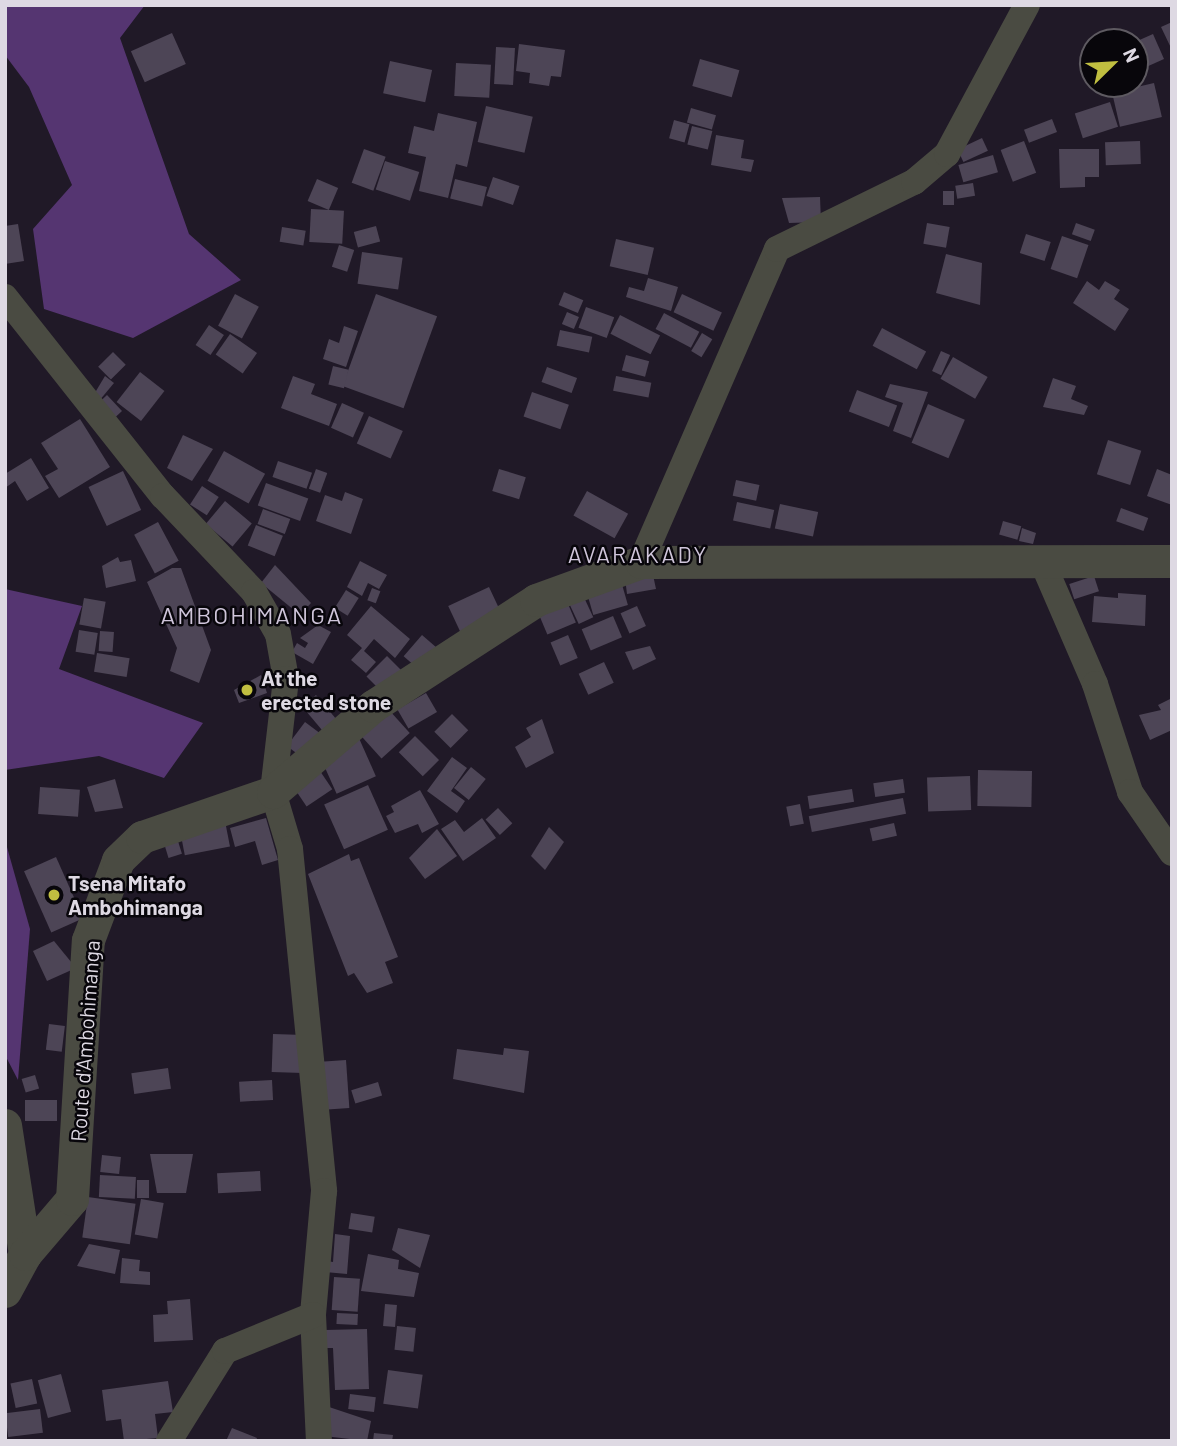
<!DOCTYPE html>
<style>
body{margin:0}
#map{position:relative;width:1177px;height:1446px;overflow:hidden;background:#201927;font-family:Barlow,sans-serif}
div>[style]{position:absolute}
.forest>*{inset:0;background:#553571}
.building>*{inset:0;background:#4d4556;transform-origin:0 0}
.minor>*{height:26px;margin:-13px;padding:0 13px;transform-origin:13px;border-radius:13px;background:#4a4b42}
.tertiary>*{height:33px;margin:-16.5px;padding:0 16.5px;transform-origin:16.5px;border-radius:16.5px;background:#4a4b42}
.dots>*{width:19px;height:19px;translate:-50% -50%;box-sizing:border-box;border:4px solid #08060b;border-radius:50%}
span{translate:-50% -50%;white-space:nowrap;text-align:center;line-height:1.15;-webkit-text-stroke:5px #08060b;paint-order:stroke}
.poi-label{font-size:21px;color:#ded9e3;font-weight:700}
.left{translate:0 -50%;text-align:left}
.street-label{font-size:21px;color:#ded9e3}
.neighbourhood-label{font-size:23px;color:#cfc5da;letter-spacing:2px}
.quarter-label{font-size:24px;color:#cfc5da;letter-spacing:2px}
.frame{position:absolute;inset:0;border:7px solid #ded9e3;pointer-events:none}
.north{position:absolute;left:1079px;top:28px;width:70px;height:70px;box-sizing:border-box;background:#08060b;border:2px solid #5e5a61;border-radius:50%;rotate:66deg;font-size:19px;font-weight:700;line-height:28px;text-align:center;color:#ded9e3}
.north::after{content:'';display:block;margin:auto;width:24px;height:32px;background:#c0be40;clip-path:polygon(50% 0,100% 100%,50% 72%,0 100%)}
</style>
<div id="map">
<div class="forest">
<div style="clip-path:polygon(5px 5px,145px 5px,120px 38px,189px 234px,241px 280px,133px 338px,44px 309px,33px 229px,72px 185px,29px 87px,5px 55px)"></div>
<div style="clip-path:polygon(5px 589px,82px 606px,59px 669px,203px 723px,164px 778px,99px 756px,5px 770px)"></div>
<div style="clip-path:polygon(5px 840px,30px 929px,18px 1080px,5px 1055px)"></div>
</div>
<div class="building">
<div style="clip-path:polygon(1172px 22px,1172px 50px,1161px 27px)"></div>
<div style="left:172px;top:33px;width:34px;height:45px;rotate:66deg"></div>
<div style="clip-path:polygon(1153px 34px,1164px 59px,1135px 72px,1135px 42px)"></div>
<div style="clip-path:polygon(519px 44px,565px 50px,561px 77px,551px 76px,549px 86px,529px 83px,530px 73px,516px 71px)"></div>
<div style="left:496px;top:47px;width:19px;height:37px;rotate:3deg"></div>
<div style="left:700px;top:59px;width:41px;height:28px;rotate:16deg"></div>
<div style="left:390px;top:61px;width:43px;height:33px;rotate:12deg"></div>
<div style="left:456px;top:63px;width:35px;height:33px;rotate:3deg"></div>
<div style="left:1154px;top:83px;width:35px;height:43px;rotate:77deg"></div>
<div style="left:1110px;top:102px;width:26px;height:37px;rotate:72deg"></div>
<div style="left:486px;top:106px;width:48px;height:37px;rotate:13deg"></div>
<div style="left:691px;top:108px;width:26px;height:15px;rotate:16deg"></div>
<div style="clip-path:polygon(438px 113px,477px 122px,467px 167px,456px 164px,448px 198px,419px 191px,426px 157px,408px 153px,414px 126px,434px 131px)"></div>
<div style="left:1052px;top:119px;width:14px;height:30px;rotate:69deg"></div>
<div style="left:674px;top:120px;width:16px;height:19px;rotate:15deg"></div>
<div style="left:692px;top:126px;width:21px;height:19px;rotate:14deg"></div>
<div style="clip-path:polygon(716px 135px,744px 140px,741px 158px,754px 160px,751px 172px,711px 165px)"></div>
<div style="left:982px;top:138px;width:14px;height:27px;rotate:65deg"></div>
<div style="left:1024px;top:141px;width:34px;height:25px;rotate:69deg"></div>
<div style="left:1140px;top:141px;width:23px;height:35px;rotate:88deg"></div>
<div style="left:364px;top:149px;width:23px;height:36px;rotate:20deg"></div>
<div style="clip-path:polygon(1059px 149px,1099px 149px,1099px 177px,1085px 177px,1085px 187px,1060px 188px)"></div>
<div style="left:993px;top:155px;width:18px;height:36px;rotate:74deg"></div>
<div style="left:385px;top:161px;width:36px;height:30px;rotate:18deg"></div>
<div style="left:493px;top:177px;width:28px;height:20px;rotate:19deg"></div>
<div style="left:317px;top:179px;width:23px;height:24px;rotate:23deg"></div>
<div style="left:455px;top:179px;width:33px;height:20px;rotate:14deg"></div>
<div style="left:973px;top:183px;width:13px;height:18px;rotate:81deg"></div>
<div style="left:943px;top:191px;width:11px;height:14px"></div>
<div style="clip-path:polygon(820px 197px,821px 222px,789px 223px,782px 198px)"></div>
<div style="left:311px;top:209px;width:33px;height:33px;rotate:3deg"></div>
<div style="left:927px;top:223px;width:23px;height:21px;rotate:10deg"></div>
<div style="left:1076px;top:223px;width:20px;height:12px;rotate:20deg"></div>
<div style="clip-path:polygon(18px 224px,24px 261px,5px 264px,5px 226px)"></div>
<div style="left:376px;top:226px;width:16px;height:23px;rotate:75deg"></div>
<div style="left:282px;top:227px;width:24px;height:15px;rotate:9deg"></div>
<div style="left:1026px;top:234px;width:26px;height:20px;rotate:18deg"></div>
<div style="left:1062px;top:236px;width:28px;height:35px;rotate:19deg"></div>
<div style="left:616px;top:239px;width:39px;height:28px;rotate:13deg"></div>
<div style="left:339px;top:245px;width:16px;height:23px;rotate:18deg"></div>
<div style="left:362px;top:252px;width:41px;height:32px;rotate:8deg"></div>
<div style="clip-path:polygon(946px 254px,982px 263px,980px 305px,936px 293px)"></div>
<div style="clip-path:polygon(648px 278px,678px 287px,671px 311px,626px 297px,629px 287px,644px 291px)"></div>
<div style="clip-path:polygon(1087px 281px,1099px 290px,1105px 281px,1120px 290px,1114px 299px,1129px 309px,1115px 331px,1073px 303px)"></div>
<div style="left:564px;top:292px;width:21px;height:14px;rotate:23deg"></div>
<div style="left:235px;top:294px;width:27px;height:36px;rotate:28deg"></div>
<div style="left:376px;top:294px;width:65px;height:98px;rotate:20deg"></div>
<div style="left:682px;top:294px;width:44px;height:20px;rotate:25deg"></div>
<div style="left:586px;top:307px;width:30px;height:22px;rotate:20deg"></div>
<div style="left:567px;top:312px;width:13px;height:13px;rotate:23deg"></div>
<div style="left:664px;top:313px;width:40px;height:18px;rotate:28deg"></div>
<div style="left:620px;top:315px;width:45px;height:21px;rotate:27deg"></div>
<div style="left:209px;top:325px;width:18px;height:24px;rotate:34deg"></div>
<div style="clip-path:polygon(344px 326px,358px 331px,346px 367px,323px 359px,329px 339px,339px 343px)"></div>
<div style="left:882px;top:328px;width:50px;height:20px;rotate:28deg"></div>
<div style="left:560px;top:330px;width:33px;height:16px;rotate:12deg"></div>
<div style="left:702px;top:333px;width:12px;height:21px;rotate:31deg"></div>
<div style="left:230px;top:334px;width:33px;height:25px;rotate:35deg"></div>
<div style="left:941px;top:351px;width:10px;height:22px;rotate:24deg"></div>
<div style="left:113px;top:352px;width:18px;height:21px;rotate:45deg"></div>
<div style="left:626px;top:355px;width:24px;height:16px;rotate:15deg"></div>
<div style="left:953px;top:357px;width:40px;height:25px;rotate:30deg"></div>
<div style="left:333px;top:366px;width:16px;height:19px;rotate:14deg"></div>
<div style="left:547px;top:367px;width:32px;height:16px;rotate:20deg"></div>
<div style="left:140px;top:372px;width:31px;height:38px;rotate:38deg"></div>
<div style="clip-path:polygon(105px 376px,114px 383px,99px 401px,93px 396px)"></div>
<div style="clip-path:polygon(293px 376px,315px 384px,311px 394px,337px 404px,329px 426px,281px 408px)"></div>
<div style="left:616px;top:376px;width:36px;height:15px;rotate:11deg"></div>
<div style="clip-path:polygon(1053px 378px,1076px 386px,1071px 399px,1088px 406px,1084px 415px,1043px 407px)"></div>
<div style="clip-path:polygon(890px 384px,928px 392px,911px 438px,893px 431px,903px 403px,885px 397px)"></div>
<div style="left:857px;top:390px;width:43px;height:23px;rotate:21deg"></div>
<div style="left:532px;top:392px;width:39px;height:26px;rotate:19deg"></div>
<div style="left:107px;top:395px;width:22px;height:15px;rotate:47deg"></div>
<div style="left:342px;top:403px;width:24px;height:27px;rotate:24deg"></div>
<div style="left:928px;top:404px;width:40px;height:42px;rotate:23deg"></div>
<div style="left:369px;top:416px;width:37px;height:30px;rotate:24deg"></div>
<div style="clip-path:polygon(80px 419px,110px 467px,59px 498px,45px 476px,58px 469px,41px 443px)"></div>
<div style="clip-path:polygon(183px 435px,213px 449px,192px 481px,167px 468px)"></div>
<div style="left:1108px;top:440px;width:35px;height:36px;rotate:18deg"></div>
<div style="left:224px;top:451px;width:47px;height:34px;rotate:29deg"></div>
<div style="clip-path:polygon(31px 458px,49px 488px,27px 501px,15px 481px,5px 488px,5px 474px)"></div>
<div style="left:278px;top:461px;width:36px;height:17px;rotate:19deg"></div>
<div style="left:316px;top:469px;width:12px;height:21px;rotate:20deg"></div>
<div style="left:499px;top:469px;width:28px;height:23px;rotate:17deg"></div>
<div style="clip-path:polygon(1157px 469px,1172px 475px,1172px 505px,1147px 496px)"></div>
<div style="left:123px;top:471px;width:43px;height:38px;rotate:65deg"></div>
<div style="left:736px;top:480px;width:24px;height:16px;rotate:12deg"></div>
<div style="left:266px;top:483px;width:45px;height:24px;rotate:20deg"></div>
<div style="left:202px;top:486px;width:20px;height:22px;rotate:33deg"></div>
<div style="left:587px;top:491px;width:47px;height:28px;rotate:29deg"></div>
<div style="clip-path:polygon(345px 492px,363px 499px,351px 534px,316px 521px,325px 495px,342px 501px)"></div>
<div style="left:225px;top:501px;width:35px;height:30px;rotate:40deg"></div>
<div style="left:737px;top:502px;width:38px;height:19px;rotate:12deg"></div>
<div style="left:780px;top:504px;width:39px;height:25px;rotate:12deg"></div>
<div style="left:1121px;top:508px;width:29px;height:14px;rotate:20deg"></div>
<div style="left:263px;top:509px;width:29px;height:16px;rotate:20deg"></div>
<div style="left:1003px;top:521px;width:19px;height:14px;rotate:16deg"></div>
<div style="left:158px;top:522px;width:44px;height:27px;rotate:62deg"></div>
<div style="left:256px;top:525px;width:29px;height:22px;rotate:22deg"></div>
<div style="clip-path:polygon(1022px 528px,1036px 533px,1033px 544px,1019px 541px)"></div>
<div style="clip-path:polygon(118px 557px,120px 562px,131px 560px,136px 581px,106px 588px,102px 566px)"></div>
<div style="clip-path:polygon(360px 561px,387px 575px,379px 589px,368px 583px,362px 596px,347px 587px)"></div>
<div style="clip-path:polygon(275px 565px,311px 603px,300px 615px,261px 583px)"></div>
<div style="clip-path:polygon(172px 568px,181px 568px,211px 650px,199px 683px,170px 671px,177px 648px,147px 582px)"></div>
<div style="clip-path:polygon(653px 575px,656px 589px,627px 594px,625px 578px)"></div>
<div style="left:1094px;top:576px;width:16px;height:26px;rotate:72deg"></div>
<div style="left:621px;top:581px;width:25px;height:36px;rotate:74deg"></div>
<div style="left:489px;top:587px;width:31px;height:45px;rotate:65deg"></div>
<div style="left:372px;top:588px;width:9px;height:13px;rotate:21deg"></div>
<div style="left:346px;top:590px;width:15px;height:21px;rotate:32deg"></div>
<div style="left:581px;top:591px;width:29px;height:16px;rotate:65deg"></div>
<div style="left:563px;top:592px;width:33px;height:31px;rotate:67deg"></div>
<div style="clip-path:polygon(1118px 593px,1146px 595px,1145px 626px,1092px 622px,1094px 596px,1118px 598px)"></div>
<div style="left:84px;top:598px;width:22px;height:27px;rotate:10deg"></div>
<div style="clip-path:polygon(371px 606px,410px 639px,395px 658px,374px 639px,364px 651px,376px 662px,366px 673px,351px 660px,362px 648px,347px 635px)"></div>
<div style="left:637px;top:606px;width:22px;height:18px;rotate:66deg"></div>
<div style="left:613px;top:616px;width:23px;height:34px;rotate:67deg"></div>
<div style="clip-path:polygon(318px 625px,331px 632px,313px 664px,292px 652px,297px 643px,305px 648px,308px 643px,300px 638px)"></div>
<div style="left:79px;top:630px;width:19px;height:22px;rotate:9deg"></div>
<div style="left:100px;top:631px;width:14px;height:20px;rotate:4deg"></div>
<div style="left:422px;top:635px;width:23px;height:28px;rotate:41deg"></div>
<div style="left:568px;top:635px;width:25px;height:19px;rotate:67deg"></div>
<div style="clip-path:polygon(650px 646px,656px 659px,633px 670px,625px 652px)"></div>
<div style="left:97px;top:653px;width:33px;height:19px;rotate:9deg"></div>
<div style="left:387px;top:656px;width:24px;height:29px;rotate:45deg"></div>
<div style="left:604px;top:662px;width:23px;height:28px;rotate:65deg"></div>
<div style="clip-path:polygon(261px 675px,267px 693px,239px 703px,234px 690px)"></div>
<div style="left:426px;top:693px;width:22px;height:33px;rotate:60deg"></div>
<div style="left:316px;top:695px;width:31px;height:18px;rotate:50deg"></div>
<div style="clip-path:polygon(1170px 699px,1172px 730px,1150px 740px,1139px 715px,1161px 710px,1158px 705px)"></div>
<div style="left:389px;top:710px;width:31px;height:38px;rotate:48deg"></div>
<div style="left:452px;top:714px;width:23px;height:25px;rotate:45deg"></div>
<div style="clip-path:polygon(542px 719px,554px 753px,526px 768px,515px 747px,531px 737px,526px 728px)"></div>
<div style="left:305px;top:722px;width:20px;height:30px;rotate:37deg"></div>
<div style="left:358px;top:736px;width:44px;height:43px;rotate:66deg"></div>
<div style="left:415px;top:736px;width:34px;height:23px;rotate:45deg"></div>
<div style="clip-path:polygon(452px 757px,467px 768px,451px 791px,465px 801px,457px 813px,427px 791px)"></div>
<div style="left:471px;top:767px;width:19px;height:27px;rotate:39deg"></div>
<div style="left:978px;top:770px;width:54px;height:36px;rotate:1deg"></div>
<div style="left:320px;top:771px;width:22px;height:31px;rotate:56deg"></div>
<div style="left:970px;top:776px;width:34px;height:43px;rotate:88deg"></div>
<div style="clip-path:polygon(115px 779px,123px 808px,95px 812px,87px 787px)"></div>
<div style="left:903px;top:779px;width:14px;height:30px;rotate:82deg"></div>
<div style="left:368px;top:785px;width:49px;height:48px;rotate:66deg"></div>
<div style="left:40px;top:787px;width:40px;height:27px;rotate:4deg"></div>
<div style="left:852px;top:789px;width:13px;height:45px;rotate:81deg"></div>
<div style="clip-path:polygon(420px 790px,439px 824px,422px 833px,418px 824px,395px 833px,386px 816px,394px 812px,391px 806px)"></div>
<div style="left:903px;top:798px;width:16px;height:96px;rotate:79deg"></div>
<div style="left:800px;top:804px;width:20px;height:14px;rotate:79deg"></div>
<div style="left:498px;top:808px;width:21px;height:17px;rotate:47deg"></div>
<div style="clip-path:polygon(266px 818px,278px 860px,262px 865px,255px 841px,235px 847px,230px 828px)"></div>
<div style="clip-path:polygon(482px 818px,496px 838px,463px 861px,441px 829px,455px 820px,464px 832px)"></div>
<div style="left:225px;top:821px;width:26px;height:46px;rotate:79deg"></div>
<div style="left:894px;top:823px;width:13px;height:25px;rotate:77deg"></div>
<div style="clip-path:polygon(549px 827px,564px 842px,545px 870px,531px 856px)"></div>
<div style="left:174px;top:828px;width:27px;height:14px;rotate:73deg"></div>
<div style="clip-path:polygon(437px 829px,457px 856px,425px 879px,409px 858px)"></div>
<div style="clip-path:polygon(349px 854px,351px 861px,359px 858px,398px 957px,385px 962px,393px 983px,367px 993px,354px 973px,348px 976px,308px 874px)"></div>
<div style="left:56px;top:857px;width:67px;height:35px;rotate:66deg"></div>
<div style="clip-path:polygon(54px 941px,76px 968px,47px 981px,33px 951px)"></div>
<div style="left:49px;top:1024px;width:16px;height:26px;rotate:7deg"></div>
<div style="left:273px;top:1034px;width:31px;height:38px;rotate:2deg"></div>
<div style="clip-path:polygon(504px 1048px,529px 1051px,524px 1093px,453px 1079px,457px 1049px,503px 1055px)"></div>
<div style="left:346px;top:1060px;width:48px;height:29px;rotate:86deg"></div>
<div style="left:168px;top:1068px;width:21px;height:37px;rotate:82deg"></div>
<div style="left:35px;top:1075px;width:14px;height:14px;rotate:73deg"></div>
<div style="left:272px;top:1080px;width:20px;height:33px;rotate:87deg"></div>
<div style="left:378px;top:1082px;width:14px;height:28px;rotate:73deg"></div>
<div style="left:25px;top:1100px;width:32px;height:21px"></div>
<div style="clip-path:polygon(150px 1154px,193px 1154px,186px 1193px,157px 1193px)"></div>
<div style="left:102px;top:1155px;width:19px;height:17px;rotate:6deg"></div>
<div style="left:260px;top:1171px;width:20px;height:43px;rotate:87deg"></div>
<div style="left:100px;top:1175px;width:36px;height:22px;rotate:3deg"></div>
<div style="left:137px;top:1180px;width:12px;height:18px"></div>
<div style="left:88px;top:1197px;width:48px;height:41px;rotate:8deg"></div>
<div style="left:141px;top:1199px;width:23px;height:36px;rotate:10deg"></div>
<div style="left:351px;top:1213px;width:24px;height:16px;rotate:9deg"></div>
<div style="clip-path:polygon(398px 1228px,430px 1235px,420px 1268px,392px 1250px)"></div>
<div style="clip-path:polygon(335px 1234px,350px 1236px,347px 1274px,325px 1272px,327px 1261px,333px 1262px)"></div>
<div style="clip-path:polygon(89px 1244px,120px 1250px,115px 1274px,77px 1266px)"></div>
<div style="clip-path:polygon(368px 1254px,399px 1260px,398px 1269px,419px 1273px,414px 1297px,361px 1291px)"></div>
<div style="clip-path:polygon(122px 1258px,140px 1260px,139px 1271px,150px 1272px,150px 1285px,120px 1283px)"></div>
<div style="left:334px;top:1277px;width:26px;height:33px;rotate:4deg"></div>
<div style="clip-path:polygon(190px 1299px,193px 1340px,154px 1342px,153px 1315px,168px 1314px,167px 1301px)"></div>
<div style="left:385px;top:1304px;width:12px;height:22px;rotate:5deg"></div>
<div style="left:337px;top:1313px;width:21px;height:11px;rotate:3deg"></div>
<div style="left:397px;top:1326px;width:19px;height:24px;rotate:6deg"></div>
<div style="clip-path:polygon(367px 1329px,369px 1389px,335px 1390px,333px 1348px,326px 1348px,325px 1330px)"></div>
<div style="left:388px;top:1370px;width:35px;height:34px;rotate:8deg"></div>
<div style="left:61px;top:1374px;width:39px;height:24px;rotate:75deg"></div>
<div style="left:32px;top:1379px;width:25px;height:22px;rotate:78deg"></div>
<div style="clip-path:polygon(168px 1381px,173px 1412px,155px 1414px,158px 1438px,124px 1441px,121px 1419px,106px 1421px,102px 1390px)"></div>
<div style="left:350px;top:1394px;width:26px;height:15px;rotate:7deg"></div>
<div style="clip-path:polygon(329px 1407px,371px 1421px,367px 1441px,324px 1436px)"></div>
<div style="left:40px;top:1409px;width:24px;height:35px;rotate:83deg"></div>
<div style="clip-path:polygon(232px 1428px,257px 1438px,256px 1441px,226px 1441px)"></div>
<div style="clip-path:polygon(374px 1433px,393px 1435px,392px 1441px,373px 1441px)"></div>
</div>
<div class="minor">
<div style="left:5px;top:297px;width:254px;rotate:51.6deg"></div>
<div style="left:163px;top:496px;width:132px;rotate:46.5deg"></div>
<div style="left:254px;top:592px;width:48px;rotate:60.3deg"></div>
<div style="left:278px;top:634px;width:46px;rotate:79.9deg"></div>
<div style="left:286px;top:679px;width:114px;rotate:96.6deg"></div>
<div style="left:273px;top:792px;width:59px;rotate:73.4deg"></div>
<div style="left:290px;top:849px;width:344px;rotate:84.3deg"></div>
<div style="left:324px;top:1191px;width:124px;rotate:95.1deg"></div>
<div style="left:313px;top:1315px;width:126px;rotate:87.3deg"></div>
<div style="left:1041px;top:559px;width:136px;rotate:66.6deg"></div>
<div style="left:1095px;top:684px;width:114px;rotate:72deg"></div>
<div style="left:1130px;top:792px;width:74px;rotate:55.5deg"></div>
<div style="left:641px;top:562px;width:341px;rotate:-66.5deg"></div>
<div style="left:777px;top:249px;width:153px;rotate:-26.1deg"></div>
<div style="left:914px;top:182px;width:43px;rotate:-40.3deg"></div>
<div style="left:947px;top:154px;width:169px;rotate:-61.8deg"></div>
<div style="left:169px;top:1441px;width:106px;rotate:-58.1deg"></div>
<div style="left:225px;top:1351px;width:95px;rotate:-22.2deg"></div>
</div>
<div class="tertiary">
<div style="left:5px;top:1125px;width:131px;rotate:81.2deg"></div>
<div style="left:5px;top:1291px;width:42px;rotate:-61.6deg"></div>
<div style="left:25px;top:1254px;width:72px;rotate:-49.5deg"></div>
<div style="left:72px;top:1199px;width:259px;rotate:-86.5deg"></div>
<div style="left:88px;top:940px;width:85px;rotate:-69.4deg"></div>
<div style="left:118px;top:860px;width:33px;rotate:-44deg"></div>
<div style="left:142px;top:837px;width:139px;rotate:-19deg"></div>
<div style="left:273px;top:792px;width:132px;rotate:-40.7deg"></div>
<div style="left:373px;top:706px;width:194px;rotate:-33deg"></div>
<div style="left:536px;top:600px;width:112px;rotate:-19.9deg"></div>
<div style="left:641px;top:562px;width:531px;rotate:-0.11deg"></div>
</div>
<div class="dots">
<div style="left:247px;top:690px;background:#c0be40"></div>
<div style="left:54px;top:895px;background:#c0be40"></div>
</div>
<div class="poi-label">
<span class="left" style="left:261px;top:690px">At the<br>erected stone</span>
<span class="left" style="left:68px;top:895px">Tsena Mitafo<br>Ambohimanga</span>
</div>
<div class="street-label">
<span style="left:85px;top:1041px;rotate:-86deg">Route d'Ambohimanga</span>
</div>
<div class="neighbourhood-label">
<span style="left:638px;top:554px">AVARAKADY</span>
</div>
<div class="quarter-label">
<span style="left:252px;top:615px">AMBOHIMANGA</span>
</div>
<div class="frame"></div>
<div class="north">N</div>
</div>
